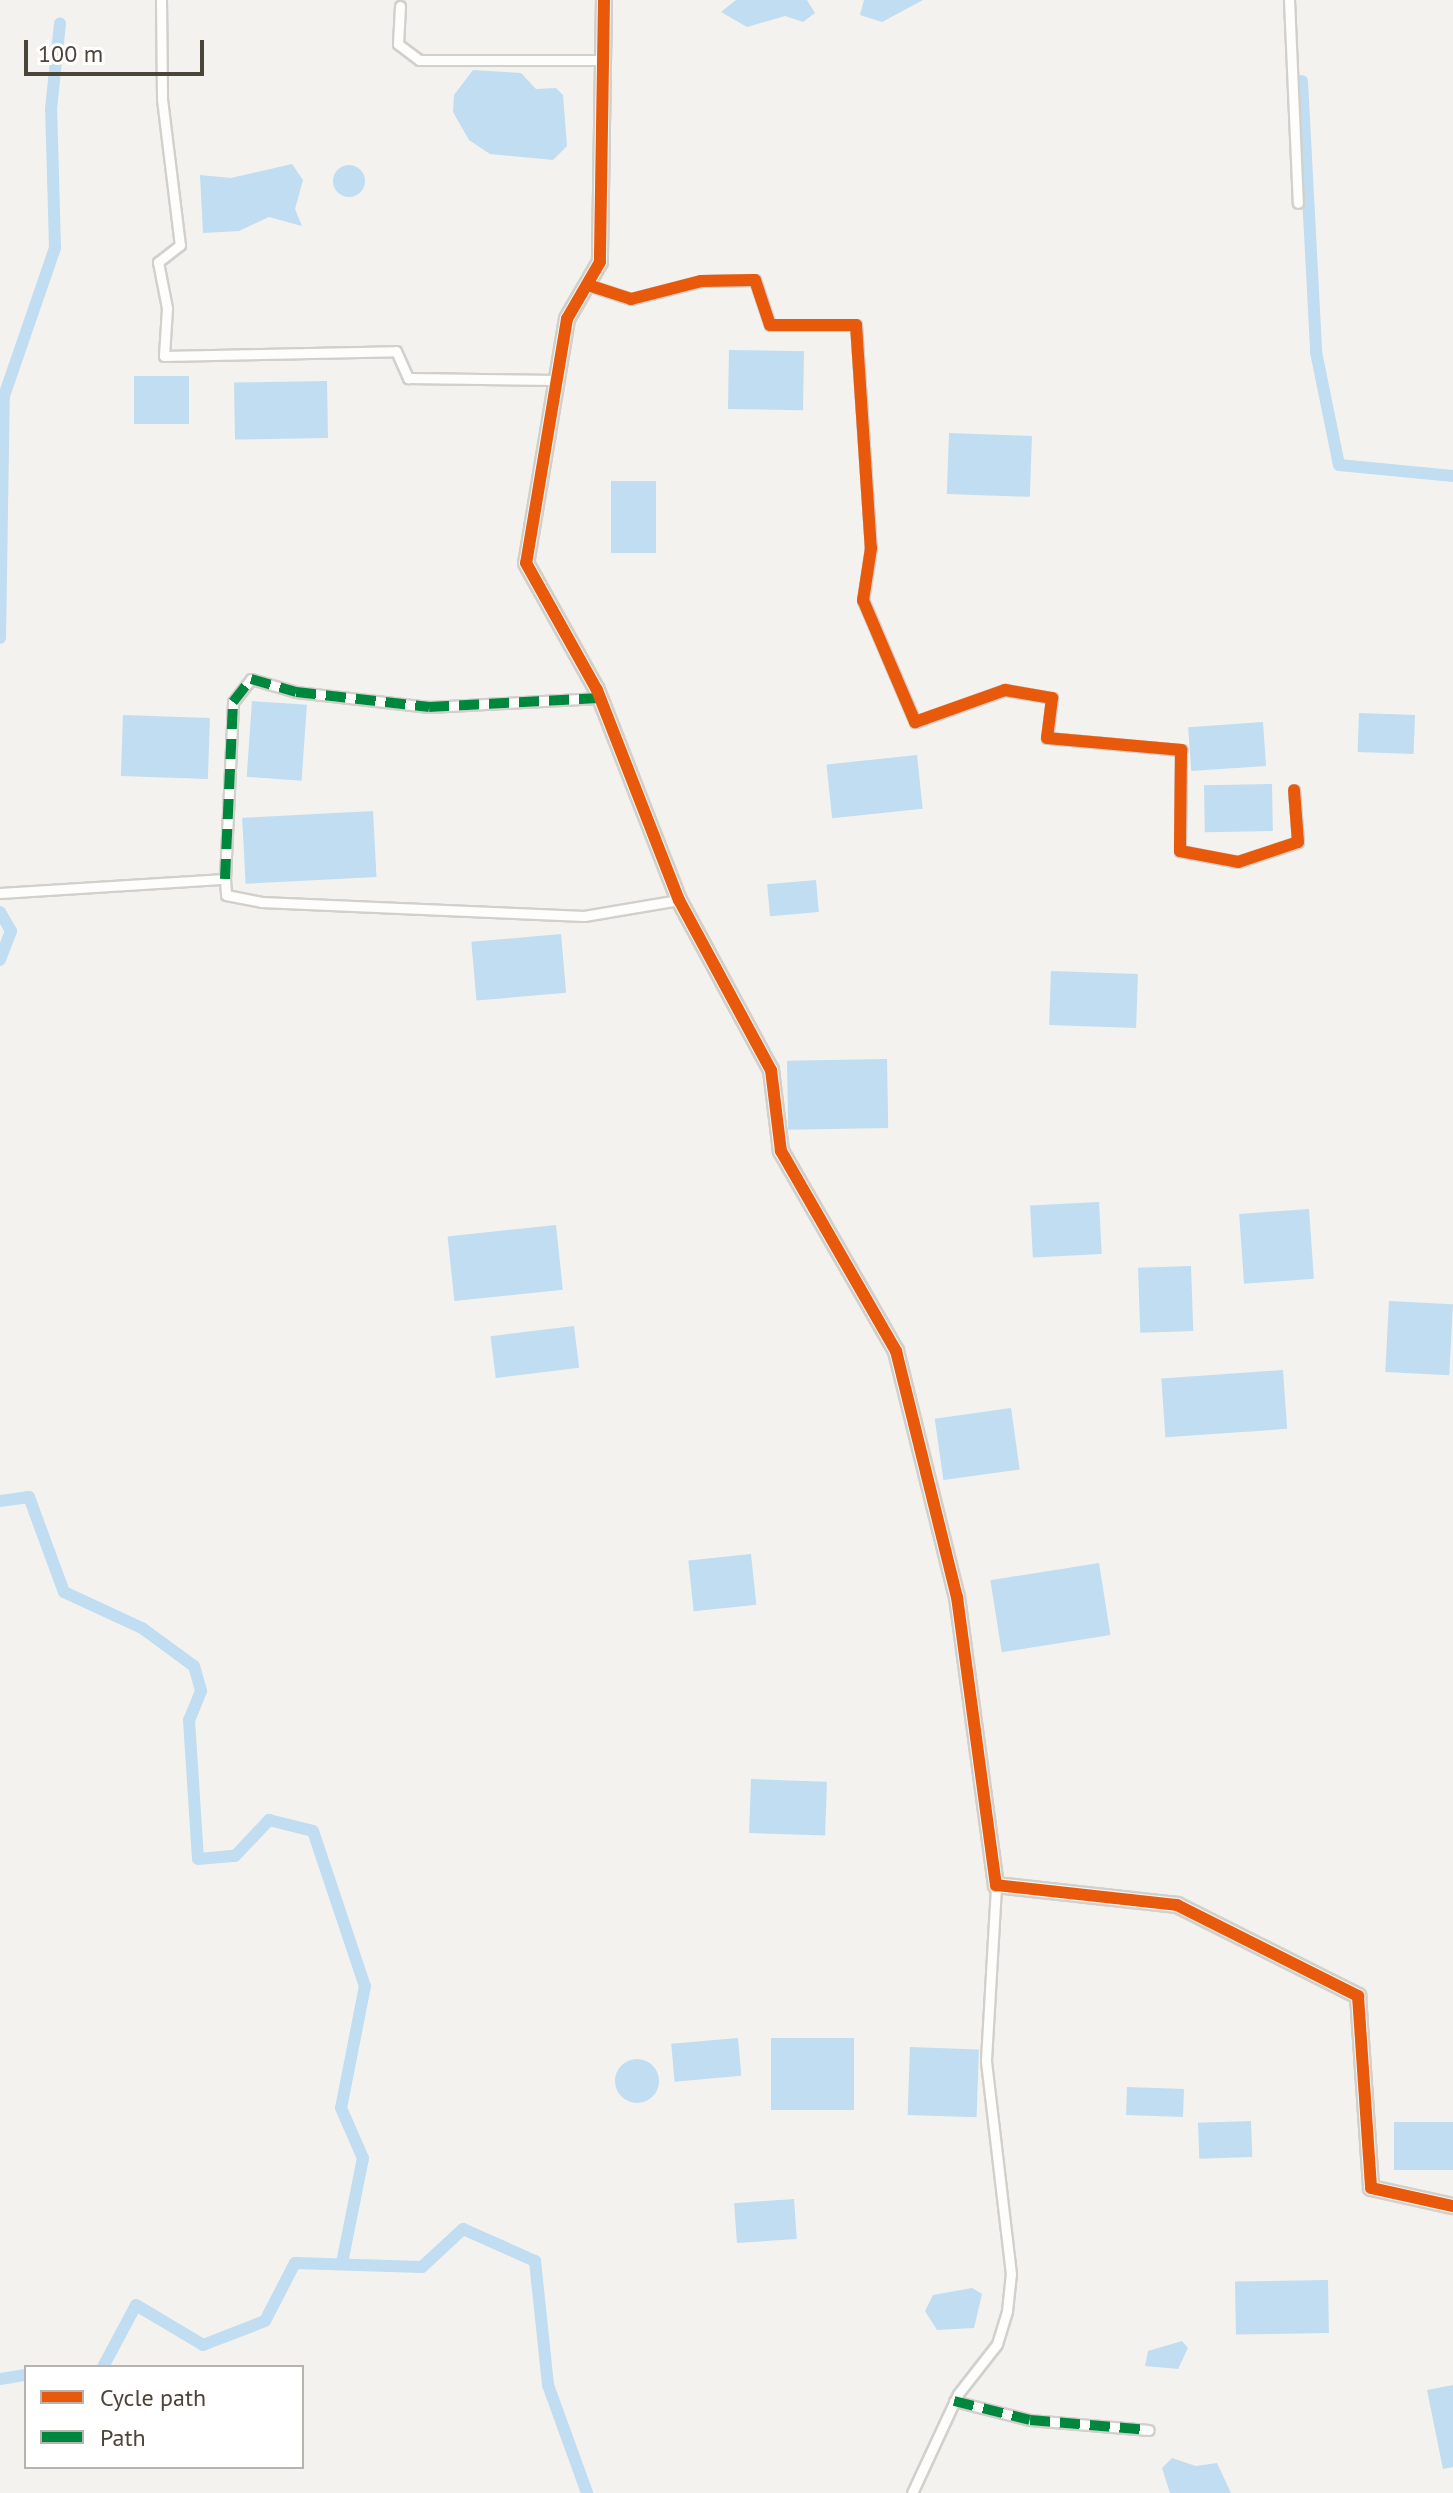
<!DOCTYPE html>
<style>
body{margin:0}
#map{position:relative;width:1453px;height:2493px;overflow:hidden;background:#f4f2ee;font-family:"PT Sans",sans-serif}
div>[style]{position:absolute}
.water>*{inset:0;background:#c0ddf1;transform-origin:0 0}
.round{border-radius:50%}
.canal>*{height:12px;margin:-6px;padding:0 6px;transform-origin:6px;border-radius:6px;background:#c0ddf1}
.roads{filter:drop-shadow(2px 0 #d2d0cb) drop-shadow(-2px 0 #d2d0cb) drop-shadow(0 2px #d2d0cb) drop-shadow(0 -2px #d2d0cb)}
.street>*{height:9px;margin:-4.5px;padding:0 4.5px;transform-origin:4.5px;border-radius:4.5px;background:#fdfdfc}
.secondary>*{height:14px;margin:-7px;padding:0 7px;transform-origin:7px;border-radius:7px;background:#f7f6f1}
.quiet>*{height:10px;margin-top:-5px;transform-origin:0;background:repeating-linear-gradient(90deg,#00873e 0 20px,transparent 0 30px)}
.cycleway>*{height:12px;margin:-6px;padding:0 6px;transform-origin:6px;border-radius:6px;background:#e8590c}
span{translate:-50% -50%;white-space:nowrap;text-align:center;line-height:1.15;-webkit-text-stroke:8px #fff;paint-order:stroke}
.legend{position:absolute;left:24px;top:2365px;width:280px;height:104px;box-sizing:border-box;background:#fff;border:2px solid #b7b4b0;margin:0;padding:10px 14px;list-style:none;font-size:24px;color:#4b4439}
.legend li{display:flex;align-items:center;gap:16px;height:40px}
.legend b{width:40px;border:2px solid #b7b4b0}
.scale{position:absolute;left:24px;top:40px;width:180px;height:36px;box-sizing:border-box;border:4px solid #4b4439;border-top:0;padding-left:10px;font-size:24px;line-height:28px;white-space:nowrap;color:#4b4439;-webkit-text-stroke:6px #fff;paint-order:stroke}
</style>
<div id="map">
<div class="water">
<div style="clip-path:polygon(736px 0,807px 0,815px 13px,803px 22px,785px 16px,747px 27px,721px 12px)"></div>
<div style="clip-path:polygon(864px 0,923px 0,882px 22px,860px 15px)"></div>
<div style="clip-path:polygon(473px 70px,521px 73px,536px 89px,556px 88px,563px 95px,567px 146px,553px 160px,490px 154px,469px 140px,453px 112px,454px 95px)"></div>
<div style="clip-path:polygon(292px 164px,303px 180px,295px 209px,302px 226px,269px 217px,239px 231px,203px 233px,200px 175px,231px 178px)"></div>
<div class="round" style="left:333px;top:165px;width:32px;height:32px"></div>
<div style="left:729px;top:350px;width:75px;height:59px;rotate:1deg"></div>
<div style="left:134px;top:376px;width:55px;height:48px"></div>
<div style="left:327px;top:381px;width:57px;height:93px;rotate:89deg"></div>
<div style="left:949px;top:433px;width:83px;height:61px;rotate:2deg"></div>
<div style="left:611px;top:481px;width:45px;height:72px"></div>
<div style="left:252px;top:701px;width:55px;height:76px;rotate:4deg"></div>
<div style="left:1359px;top:713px;width:56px;height:39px;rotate:2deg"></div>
<div style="left:123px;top:715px;width:87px;height:61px;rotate:2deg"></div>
<div style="left:1263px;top:722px;width:44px;height:75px;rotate:86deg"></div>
<div style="left:917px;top:755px;width:54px;height:91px;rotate:84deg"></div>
<div style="left:1272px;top:784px;width:47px;height:68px;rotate:89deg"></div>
<div style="left:373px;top:811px;width:66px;height:131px;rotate:87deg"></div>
<div style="left:816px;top:880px;width:32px;height:49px;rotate:85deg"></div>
<div style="left:561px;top:934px;width:59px;height:90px;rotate:85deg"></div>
<div style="left:1051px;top:971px;width:87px;height:54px;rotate:2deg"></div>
<div style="left:887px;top:1059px;width:69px;height:100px;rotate:89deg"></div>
<div style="left:1099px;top:1202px;width:52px;height:69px;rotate:87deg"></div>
<div style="left:1309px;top:1209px;width:70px;height:70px;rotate:86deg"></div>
<div style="left:556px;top:1225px;width:65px;height:109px;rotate:84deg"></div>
<div style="left:1191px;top:1266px;width:65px;height:53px;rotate:88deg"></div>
<div style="left:1389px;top:1301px;width:64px;height:71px;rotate:3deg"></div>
<div style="left:574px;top:1326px;width:42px;height:84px;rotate:83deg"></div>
<div style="left:1283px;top:1370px;width:59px;height:122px;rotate:86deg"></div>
<div style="left:1011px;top:1408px;width:62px;height:77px;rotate:82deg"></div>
<div style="left:751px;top:1554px;width:51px;height:63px;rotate:84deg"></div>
<div style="left:1099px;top:1563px;width:73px;height:110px;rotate:81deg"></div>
<div style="left:751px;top:1779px;width:76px;height:54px;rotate:2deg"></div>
<div style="left:738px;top:2038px;width:38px;height:67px;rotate:85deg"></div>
<div style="left:771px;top:2038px;width:83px;height:72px"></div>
<div style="left:910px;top:2047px;width:69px;height:68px;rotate:2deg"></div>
<div class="round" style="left:615px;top:2059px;width:44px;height:44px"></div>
<div style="left:1127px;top:2087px;width:57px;height:28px;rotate:2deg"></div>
<div style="left:1251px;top:2121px;width:36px;height:53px;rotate:88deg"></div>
<div style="left:1453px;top:2122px;width:48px;height:59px;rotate:90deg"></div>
<div style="left:794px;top:2199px;width:40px;height:60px;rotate:86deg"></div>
<div style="left:1328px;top:2280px;width:53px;height:93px;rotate:89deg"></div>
<div style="clip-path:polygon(972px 2288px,982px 2294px,974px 2328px,937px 2330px,925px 2311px,933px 2295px)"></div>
<div style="clip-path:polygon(1182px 2341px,1188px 2348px,1178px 2369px,1145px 2366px,1148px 2351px)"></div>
<div style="clip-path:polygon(1453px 2385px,1453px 2467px,1443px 2469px,1427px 2390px)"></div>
<div style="clip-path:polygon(1172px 2458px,1196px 2466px,1217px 2463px,1231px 2493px,1170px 2493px,1162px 2468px)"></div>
</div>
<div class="canal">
<div style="left:1302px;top:81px;width:271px;rotate:87deg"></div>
<div style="left:1316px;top:352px;width:115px;rotate:78.5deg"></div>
<div style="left:1339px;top:465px;width:115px;rotate:5.5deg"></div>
<div style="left:0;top:638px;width:242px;rotate:-89.1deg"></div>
<div style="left:4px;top:396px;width:157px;rotate:-71deg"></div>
<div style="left:55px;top:248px;width:139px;rotate:-91.6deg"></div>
<div style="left:51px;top:109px;width:86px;rotate:-84deg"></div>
<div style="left:0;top:912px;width:22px;rotate:60deg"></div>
<div style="left:11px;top:931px;width:31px;rotate:111deg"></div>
<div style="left:0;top:1501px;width:29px;rotate:-8deg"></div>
<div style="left:29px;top:1497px;width:101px;rotate:69.8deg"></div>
<div style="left:64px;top:1592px;width:86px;rotate:24.8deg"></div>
<div style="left:142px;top:1628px;width:64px;rotate:36.2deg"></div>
<div style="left:194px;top:1666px;width:26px;rotate:74deg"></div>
<div style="left:201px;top:1691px;width:31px;rotate:112deg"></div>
<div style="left:189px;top:1720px;width:139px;rotate:86.3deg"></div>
<div style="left:198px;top:1859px;width:37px;rotate:-5deg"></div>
<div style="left:235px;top:1856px;width:50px;rotate:-46.6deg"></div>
<div style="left:269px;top:1820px;width:45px;rotate:14deg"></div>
<div style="left:313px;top:1831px;width:163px;rotate:71.5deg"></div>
<div style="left:365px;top:1986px;width:124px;rotate:101.1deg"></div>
<div style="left:341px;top:2108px;width:55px;rotate:66.3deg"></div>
<div style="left:363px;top:2158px;width:107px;rotate:101.3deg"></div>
<div style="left:103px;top:2367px;width:70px;rotate:-62deg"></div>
<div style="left:136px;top:2305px;width:78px;rotate:30.8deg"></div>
<div style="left:203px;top:2345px;width:66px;rotate:-21.2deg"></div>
<div style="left:265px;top:2321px;width:65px;rotate:-62.7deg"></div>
<div style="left:295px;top:2263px;width:127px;rotate:1.8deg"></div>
<div style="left:422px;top:2267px;width:56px;rotate:-42.8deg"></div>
<div style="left:463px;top:2229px;width:79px;rotate:24deg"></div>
<div style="left:535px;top:2261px;width:125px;rotate:84deg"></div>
<div style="left:548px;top:2385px;width:115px;rotate:70.1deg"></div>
<div style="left:0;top:2379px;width:26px;rotate:-9deg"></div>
</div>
<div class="roads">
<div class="street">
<div style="left:161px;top:0;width:99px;rotate:89.4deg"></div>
<div style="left:162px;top:99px;width:147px;rotate:83deg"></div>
<div style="left:180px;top:245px;width:28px;rotate:142deg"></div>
<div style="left:158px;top:262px;width:47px;rotate:78.9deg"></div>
<div style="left:167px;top:308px;width:48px;rotate:93.6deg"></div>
<div style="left:164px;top:356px;width:232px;rotate:-1.2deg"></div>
<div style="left:396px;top:351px;width:30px;rotate:66deg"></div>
<div style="left:408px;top:378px;width:147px;rotate:0.8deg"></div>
<div style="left:1289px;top:0;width:203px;rotate:87.5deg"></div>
<div style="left:400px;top:6px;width:38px;rotate:93deg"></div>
<div style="left:398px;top:44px;width:26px;rotate:37deg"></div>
<div style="left:419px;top:60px;width:183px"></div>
<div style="left:588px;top:285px;width:45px;rotate:18deg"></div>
<div style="left:631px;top:299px;width:72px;rotate:-14.4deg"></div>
<div style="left:701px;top:281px;width:54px;rotate:-1.1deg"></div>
<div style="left:755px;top:280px;width:47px;rotate:71.6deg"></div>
<div style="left:770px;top:325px;width:86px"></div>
<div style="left:856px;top:325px;width:224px;rotate:86.2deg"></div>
<div style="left:871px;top:548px;width:53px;rotate:98.7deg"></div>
<div style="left:863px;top:600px;width:133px;rotate:66.9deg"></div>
<div style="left:915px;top:722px;width:96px;rotate:-19.6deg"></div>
<div style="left:1005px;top:690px;width:48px;rotate:9.7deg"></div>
<div style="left:1052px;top:698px;width:40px;rotate:97.1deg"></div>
<div style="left:1047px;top:738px;width:135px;rotate:5.1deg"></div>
<div style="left:1181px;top:750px;width:101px;rotate:90.6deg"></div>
<div style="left:1180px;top:851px;width:59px;rotate:10.7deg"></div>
<div style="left:1238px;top:862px;width:63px;rotate:-18.4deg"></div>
<div style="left:1298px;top:842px;width:52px;rotate:-94.4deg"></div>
<div style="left:225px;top:879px;width:177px;rotate:-87.4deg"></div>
<div style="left:233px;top:702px;width:29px;rotate:-52deg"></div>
<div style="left:251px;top:679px;width:47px;rotate:16.1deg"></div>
<div style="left:296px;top:692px;width:134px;rotate:6.4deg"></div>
<div style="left:429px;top:707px;width:171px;rotate:-3deg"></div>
<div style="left:0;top:893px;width:225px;rotate:-3.6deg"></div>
<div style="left:225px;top:879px;width:16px;rotate:86deg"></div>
<div style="left:226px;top:895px;width:36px;rotate:11deg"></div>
<div style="left:261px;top:902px;width:323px;rotate:2.5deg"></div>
<div style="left:584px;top:916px;width:96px;rotate:-9.6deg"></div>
<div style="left:954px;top:2401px;width:78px;rotate:14deg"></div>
<div style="left:1030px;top:2420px;width:119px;rotate:4.8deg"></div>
<div style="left:912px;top:2493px;width:109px;rotate:-65.1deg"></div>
<div style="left:958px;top:2394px;width:63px;rotate:-52deg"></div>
<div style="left:997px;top:2344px;width:34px;rotate:-73deg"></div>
<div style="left:1007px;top:2311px;width:37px;rotate:-84deg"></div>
<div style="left:1011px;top:2274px;width:215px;rotate:-96.7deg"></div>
<div style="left:986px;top:2060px;width:175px;rotate:-86.7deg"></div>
</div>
<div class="secondary">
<div style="left:604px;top:0;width:262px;rotate:90.9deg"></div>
<div style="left:600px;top:262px;width:66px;rotate:120.1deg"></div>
<div style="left:567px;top:319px;width:247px;rotate:99.5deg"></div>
<div style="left:526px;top:563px;width:145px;rotate:60.8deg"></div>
<div style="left:597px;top:690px;width:225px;rotate:68.7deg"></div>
<div style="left:679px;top:900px;width:193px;rotate:61.6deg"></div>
<div style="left:771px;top:1070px;width:82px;rotate:83deg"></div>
<div style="left:781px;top:1151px;width:231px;rotate:60.1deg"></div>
<div style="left:896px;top:1351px;width:253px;rotate:76.1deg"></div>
<div style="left:957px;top:1597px;width:291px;rotate:82.3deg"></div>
<div style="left:996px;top:1885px;width:182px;rotate:6.3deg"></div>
<div style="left:1177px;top:1905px;width:203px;rotate:26.7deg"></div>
<div style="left:1358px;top:1996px;width:192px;rotate:86.1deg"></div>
<div style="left:1371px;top:2188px;width:84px;rotate:12.4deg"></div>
</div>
</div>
<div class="quiet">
<div style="left:225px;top:879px;width:177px;rotate:-87.4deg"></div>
<div style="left:233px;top:702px;width:29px;rotate:-52deg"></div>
<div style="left:251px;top:679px;width:47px;rotate:16.1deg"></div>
<div style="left:296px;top:692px;width:134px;rotate:6.4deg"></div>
<div style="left:429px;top:707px;width:171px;rotate:-3deg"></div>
<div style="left:954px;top:2401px;width:78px;rotate:14deg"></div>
<div style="left:1030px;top:2420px;width:119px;rotate:4.8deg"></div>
</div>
<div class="cycleway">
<div style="left:604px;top:0;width:262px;rotate:90.9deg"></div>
<div style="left:600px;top:262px;width:66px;rotate:120.1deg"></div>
<div style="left:567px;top:319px;width:247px;rotate:99.5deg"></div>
<div style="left:526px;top:563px;width:145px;rotate:60.8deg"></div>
<div style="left:597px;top:690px;width:225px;rotate:68.7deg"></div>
<div style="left:679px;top:900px;width:193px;rotate:61.6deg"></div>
<div style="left:771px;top:1070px;width:82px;rotate:83deg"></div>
<div style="left:781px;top:1151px;width:231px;rotate:60.1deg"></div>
<div style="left:896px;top:1351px;width:253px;rotate:76.1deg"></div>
<div style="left:957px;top:1597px;width:291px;rotate:82.3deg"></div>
<div style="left:996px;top:1885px;width:182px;rotate:6.3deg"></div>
<div style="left:1177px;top:1905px;width:203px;rotate:26.7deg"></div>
<div style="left:1358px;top:1996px;width:192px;rotate:86.1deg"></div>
<div style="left:1371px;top:2188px;width:84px;rotate:12.4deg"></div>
<div style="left:588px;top:285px;width:45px;rotate:18deg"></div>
<div style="left:631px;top:299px;width:72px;rotate:-14.4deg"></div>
<div style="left:701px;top:281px;width:54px;rotate:-1.1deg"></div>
<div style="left:755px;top:280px;width:47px;rotate:71.6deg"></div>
<div style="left:770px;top:325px;width:86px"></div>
<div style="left:856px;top:325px;width:224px;rotate:86.2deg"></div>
<div style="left:871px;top:548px;width:53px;rotate:98.7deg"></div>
<div style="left:863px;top:600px;width:133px;rotate:66.9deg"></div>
<div style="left:915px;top:722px;width:96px;rotate:-19.6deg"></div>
<div style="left:1005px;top:690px;width:48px;rotate:9.7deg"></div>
<div style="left:1052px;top:698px;width:40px;rotate:97.1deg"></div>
<div style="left:1047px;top:738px;width:135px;rotate:5.1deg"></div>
<div style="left:1181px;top:750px;width:101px;rotate:90.6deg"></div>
<div style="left:1180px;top:851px;width:59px;rotate:10.7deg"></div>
<div style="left:1238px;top:862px;width:63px;rotate:-18.4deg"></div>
<div style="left:1298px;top:842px;width:52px;rotate:-94.4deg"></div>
</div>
<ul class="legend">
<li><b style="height:10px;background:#e8590c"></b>Cycle path</li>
<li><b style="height:10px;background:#00873e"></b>Path</li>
</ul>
<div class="scale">100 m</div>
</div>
